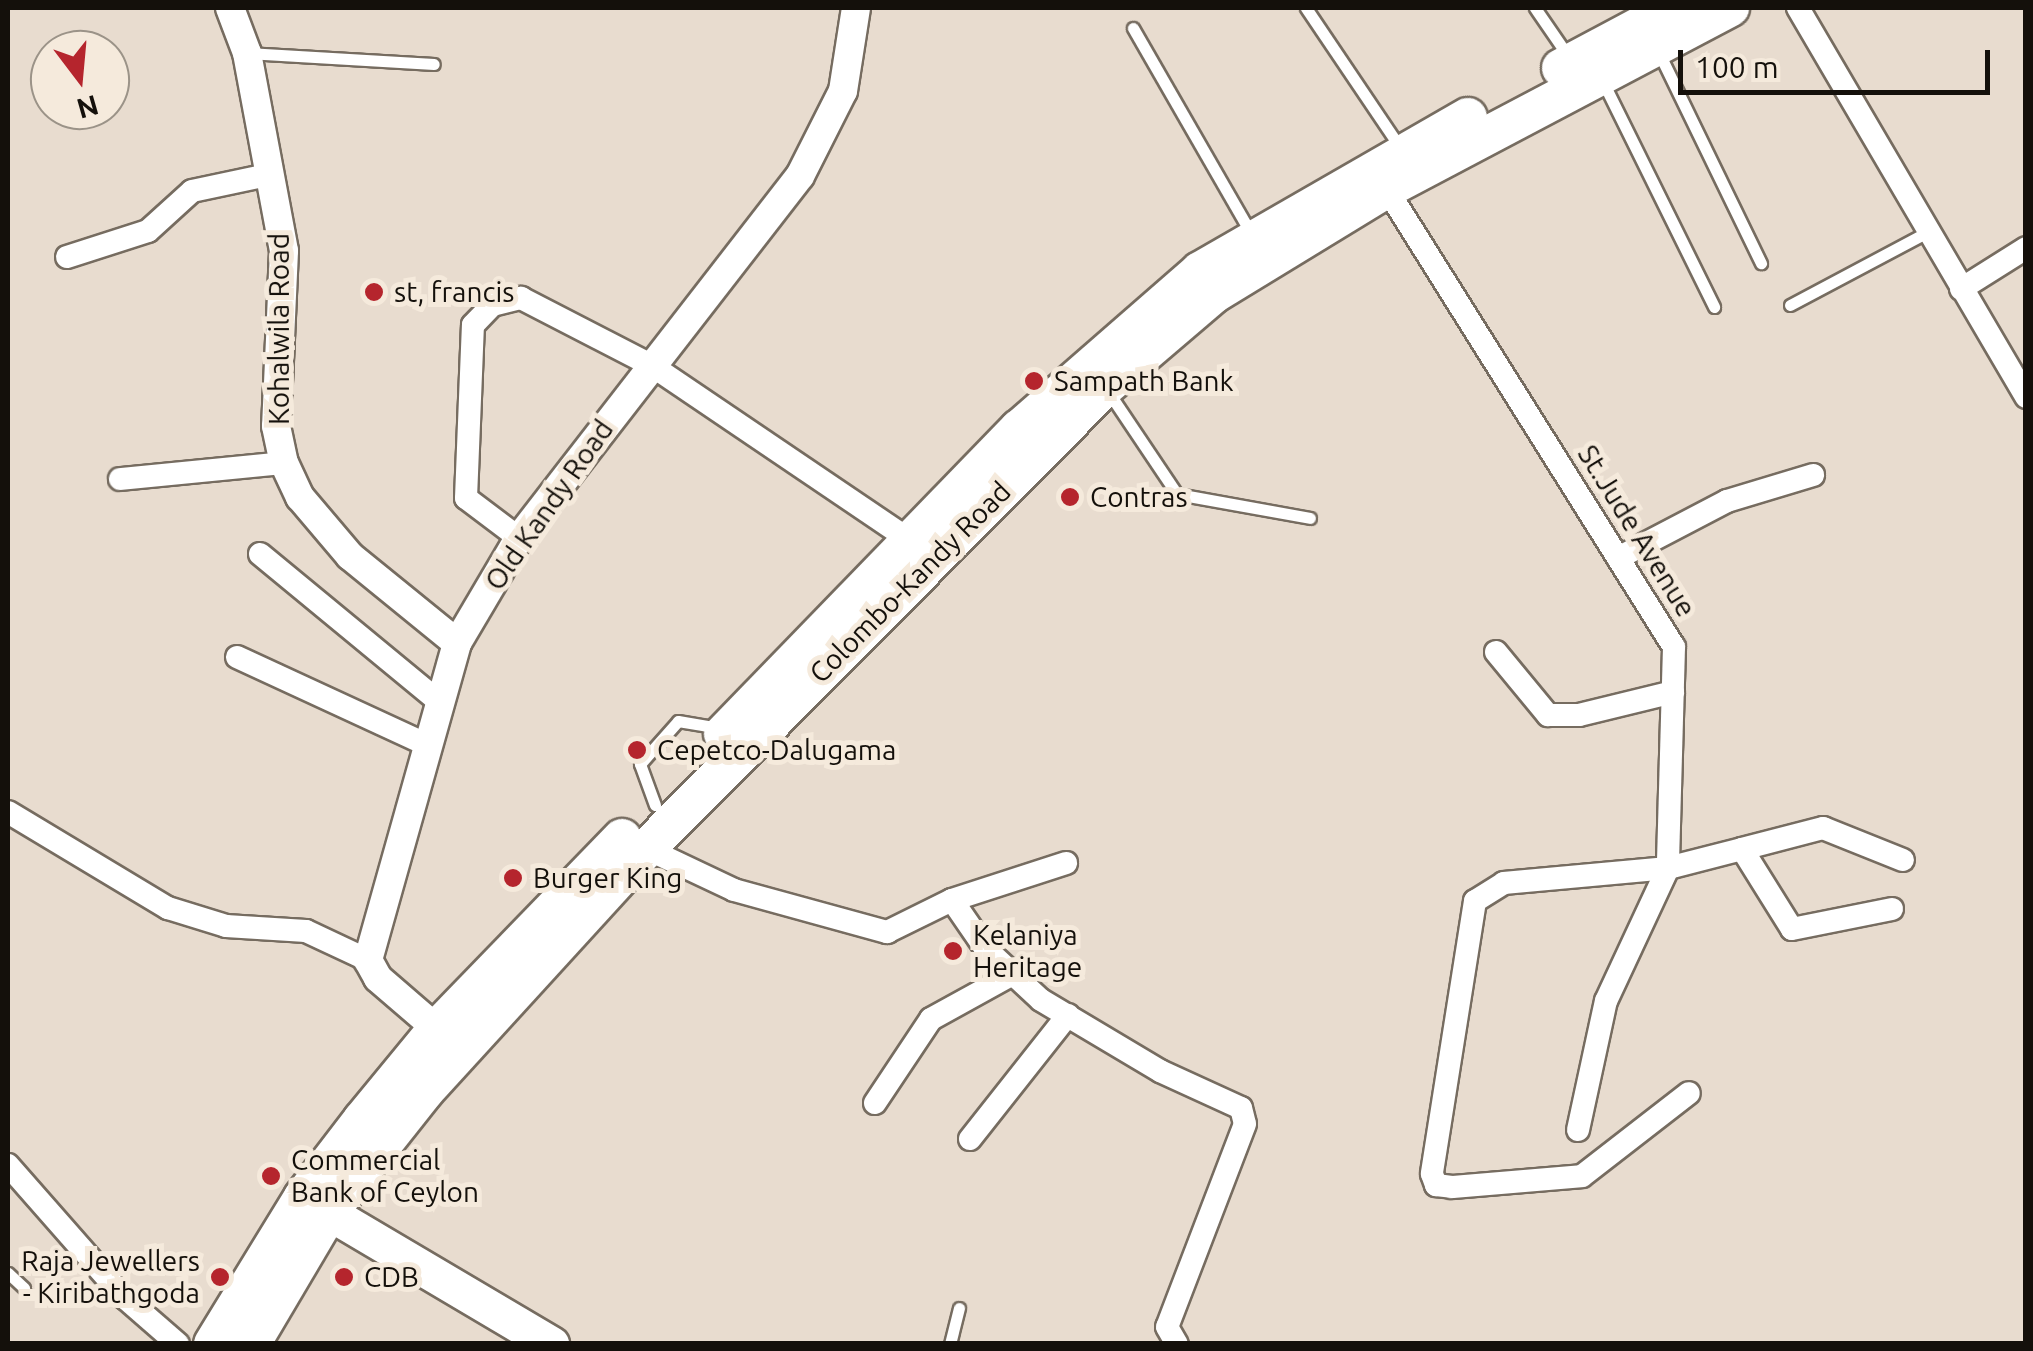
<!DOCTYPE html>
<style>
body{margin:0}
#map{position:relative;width:2033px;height:1351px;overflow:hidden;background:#e8dccf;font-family:Ubuntu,sans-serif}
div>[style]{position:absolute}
.roads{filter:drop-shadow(2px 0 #766c60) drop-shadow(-2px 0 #766c60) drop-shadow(0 2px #766c60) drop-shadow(0 -2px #766c60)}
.service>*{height:11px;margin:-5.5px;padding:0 5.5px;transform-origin:5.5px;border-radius:5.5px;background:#fff}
.minor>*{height:22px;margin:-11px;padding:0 11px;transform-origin:11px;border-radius:11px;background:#fff}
.tertiary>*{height:28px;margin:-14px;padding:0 14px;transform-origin:14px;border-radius:14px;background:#fff}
.primary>*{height:35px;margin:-17.5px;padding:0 17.5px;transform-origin:17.5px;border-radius:17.5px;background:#fff}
.trunk>*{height:38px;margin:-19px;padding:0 19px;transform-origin:19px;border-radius:19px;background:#fff}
.dots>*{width:28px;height:28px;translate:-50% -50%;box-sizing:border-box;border:5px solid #f5eadc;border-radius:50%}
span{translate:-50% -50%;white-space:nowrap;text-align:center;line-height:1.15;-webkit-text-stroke:10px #f5eadc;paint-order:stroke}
.poi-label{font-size:28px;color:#14100b}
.left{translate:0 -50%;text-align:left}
.right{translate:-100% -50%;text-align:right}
.street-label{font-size:28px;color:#14100b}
.frame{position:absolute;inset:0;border:10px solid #14100b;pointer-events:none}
.north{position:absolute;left:30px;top:30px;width:100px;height:100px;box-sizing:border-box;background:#f5eadc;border:2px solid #9b9388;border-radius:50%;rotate:164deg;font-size:28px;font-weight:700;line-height:40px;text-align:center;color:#14100b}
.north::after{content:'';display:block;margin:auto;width:35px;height:45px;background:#b5252d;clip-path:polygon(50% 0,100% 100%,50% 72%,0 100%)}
.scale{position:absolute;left:1678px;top:50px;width:312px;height:45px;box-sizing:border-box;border:5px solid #14100b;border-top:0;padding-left:12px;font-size:30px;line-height:35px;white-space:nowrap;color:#14100b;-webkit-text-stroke:8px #f5eadc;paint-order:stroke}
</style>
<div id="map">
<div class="roads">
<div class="service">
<div style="left:1306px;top:8px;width:170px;rotate:56deg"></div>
<div style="left:1535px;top:8px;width:62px;rotate:55.5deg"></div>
<div style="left:1133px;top:28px;width:239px;rotate:60.1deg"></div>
<div style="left:1658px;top:51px;width:236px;rotate:64.1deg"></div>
<div style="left:247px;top:53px;width:187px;rotate:3.4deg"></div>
<div style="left:1603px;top:82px;width:251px;rotate:63.7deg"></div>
<div style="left:1790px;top:305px;width:157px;rotate:-28deg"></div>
<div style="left:1107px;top:390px;width:125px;rotate:56.1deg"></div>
<div style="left:1177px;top:494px;width:135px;rotate:10.2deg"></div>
<div style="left:655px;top:805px;width:44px;rotate:-110.1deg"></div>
<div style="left:640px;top:764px;width:57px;rotate:-48.5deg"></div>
<div style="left:678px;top:721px;width:43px;rotate:9.5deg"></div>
<div style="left:8px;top:1273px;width:22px;rotate:43deg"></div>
<div style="left:950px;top:1344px;width:37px;rotate:-76deg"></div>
</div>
<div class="minor">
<div style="left:1798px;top:8px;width:451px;rotate:59.6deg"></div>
<div style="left:1381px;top:180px;width:551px;rotate:57.9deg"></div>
<div style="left:1674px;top:647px;width:221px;rotate:91.6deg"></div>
<div style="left:1668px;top:868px;width:165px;rotate:174.8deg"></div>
<div style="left:1504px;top:883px;width:34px;rotate:148deg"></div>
<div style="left:1475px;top:901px;width:276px;rotate:99deg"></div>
<div style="left:1432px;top:1174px;width:12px;rotate:70deg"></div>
<div style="left:1436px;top:1185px;width:16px;rotate:7deg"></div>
<div style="left:1452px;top:1187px;width:130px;rotate:-4.8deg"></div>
<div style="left:1582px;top:1176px;width:135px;rotate:-37.8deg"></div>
<div style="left:67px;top:257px;width:85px;rotate:-17.8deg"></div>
<div style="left:148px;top:231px;width:59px;rotate:-42.3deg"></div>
<div style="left:192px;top:191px;width:82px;rotate:-12deg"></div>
<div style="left:1961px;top:289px;width:77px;rotate:-32.2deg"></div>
<div style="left:120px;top:479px;width:165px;rotate:-5.6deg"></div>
<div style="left:519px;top:538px;width:66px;rotate:-143deg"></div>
<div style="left:466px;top:498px;width:173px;rotate:-87.7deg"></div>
<div style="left:473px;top:325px;width:28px;rotate:-46deg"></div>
<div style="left:492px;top:305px;width:30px;rotate:-14deg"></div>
<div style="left:521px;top:298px;width:146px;rotate:27.3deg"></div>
<div style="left:651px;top:365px;width:326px;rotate:34.1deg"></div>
<div style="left:260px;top:554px;width:229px;rotate:39.5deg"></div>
<div style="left:1618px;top:558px;width:123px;rotate:-27.6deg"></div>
<div style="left:1727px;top:501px;width:90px;rotate:-16.8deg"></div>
<div style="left:1496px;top:652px;width:82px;rotate:50.5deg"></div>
<div style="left:1548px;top:715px;width:31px"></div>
<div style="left:1579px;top:715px;width:97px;rotate:-13.7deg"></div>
<div style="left:237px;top:657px;width:207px;rotate:24.8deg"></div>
<div style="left:8px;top:812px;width:187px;rotate:31deg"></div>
<div style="left:168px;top:908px;width:61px;rotate:17.2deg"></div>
<div style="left:226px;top:926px;width:80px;rotate:3.6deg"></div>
<div style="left:306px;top:931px;width:68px;rotate:25.1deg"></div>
<div style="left:639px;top:845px;width:105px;rotate:25.3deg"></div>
<div style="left:734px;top:890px;width:159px;rotate:15.4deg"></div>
<div style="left:887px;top:932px;width:72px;rotate:-26.2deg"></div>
<div style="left:952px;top:900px;width:120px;rotate:-18deg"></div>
<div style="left:1742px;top:849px;width:84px;rotate:-14.5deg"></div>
<div style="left:1823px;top:828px;width:86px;rotate:21.8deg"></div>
<div style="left:952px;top:900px;width:58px;rotate:55.5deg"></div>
<div style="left:985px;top:948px;width:76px;rotate:42.9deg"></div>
<div style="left:1041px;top:1000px;width:139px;rotate:30.8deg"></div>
<div style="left:1160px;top:1071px;width:89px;rotate:24.6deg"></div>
<div style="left:1241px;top:1108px;width:16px;rotate:76deg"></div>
<div style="left:1245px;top:1124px;width:217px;rotate:111deg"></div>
<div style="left:1167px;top:1327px;width:20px;rotate:60deg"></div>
<div style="left:875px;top:1103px;width:101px;rotate:-56.3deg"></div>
<div style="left:931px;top:1019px;width:94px;rotate:-28.8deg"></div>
<div style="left:1578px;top:1130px;width:132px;rotate:-77.8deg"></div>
<div style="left:1606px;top:1001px;width:147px;rotate:-65deg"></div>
<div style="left:1668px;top:868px;width:76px;rotate:-14.4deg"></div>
<div style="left:1742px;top:849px;width:94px;rotate:58deg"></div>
<div style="left:1792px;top:929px;width:102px;rotate:-11.3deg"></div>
<div style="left:970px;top:1139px;width:158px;rotate:-51.7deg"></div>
<div style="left:8px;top:1165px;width:177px;rotate:48.7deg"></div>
<div style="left:125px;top:1298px;width:70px;rotate:41deg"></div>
</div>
<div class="tertiary">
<div style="left:230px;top:8px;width:48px;rotate:69.3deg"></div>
<div style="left:247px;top:53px;width:201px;rotate:79.4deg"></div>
<div style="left:284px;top:251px;width:175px;rotate:92.6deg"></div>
<div style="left:276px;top:426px;width:38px;rotate:78deg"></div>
<div style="left:284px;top:463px;width:38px;rotate:65deg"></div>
<div style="left:300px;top:497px;width:77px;rotate:49.7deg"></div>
<div style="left:350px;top:556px;width:138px;rotate:39.1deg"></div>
<div style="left:437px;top:1029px;width:78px;rotate:-139.2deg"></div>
<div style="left:378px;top:978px;width:21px;rotate:-119deg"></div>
<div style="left:368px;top:960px;width:329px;rotate:-74.3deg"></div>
<div style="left:457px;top:643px;width:122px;rotate:-59.4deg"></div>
<div style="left:519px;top:538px;width:458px;rotate:-52.2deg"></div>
<div style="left:800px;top:176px;width:95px;rotate:-63.2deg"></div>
<div style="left:843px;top:91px;width:84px;rotate:-81.1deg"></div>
</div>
<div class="primary">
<div style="left:306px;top:1199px;width:285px;rotate:30.6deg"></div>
</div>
<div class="trunk">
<div style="left:1561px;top:68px;width:128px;rotate:-28deg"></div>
<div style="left:723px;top:734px;width:425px;rotate:-45.9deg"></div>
<div style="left:1019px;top:429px;width:240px;rotate:-41.1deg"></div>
<div style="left:1200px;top:271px;width:309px;rotate:-29.9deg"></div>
<div style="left:213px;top:1344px;width:172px;rotate:-58.5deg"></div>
<div style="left:303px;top:1197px;width:97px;rotate:-52.5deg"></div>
<div style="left:362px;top:1120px;width:118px;rotate:-50.5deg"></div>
<div style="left:437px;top:1029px;width:266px;rotate:-45.9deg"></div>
<div style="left:251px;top:1344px;width:153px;rotate:-59.4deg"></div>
<div style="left:329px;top:1212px;width:153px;rotate:-51.6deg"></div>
<div style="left:424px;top:1092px;width:329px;rotate:-47.6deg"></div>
<div style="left:646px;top:849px;width:651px;rotate:-45.19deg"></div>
<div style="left:1105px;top:387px;width:143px;rotate:-40.5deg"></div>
<div style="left:1214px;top:294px;width:202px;rotate:-31.4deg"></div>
<div style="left:1386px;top:189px;width:389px;rotate:-27.8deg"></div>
</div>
</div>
<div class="dots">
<div style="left:374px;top:292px;background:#b5252d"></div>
<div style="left:1034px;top:381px;background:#b5252d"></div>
<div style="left:1070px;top:497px;background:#b5252d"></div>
<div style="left:637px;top:750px;background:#b5252d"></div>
<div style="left:513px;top:878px;background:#b5252d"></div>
<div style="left:953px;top:951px;background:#b5252d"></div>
<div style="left:271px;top:1176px;background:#b5252d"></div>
<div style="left:220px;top:1277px;background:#b5252d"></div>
<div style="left:344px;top:1277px;background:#b5252d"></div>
</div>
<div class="poi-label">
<span class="left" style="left:394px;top:292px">st, francis</span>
<span class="left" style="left:1054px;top:381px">Sampath Bank</span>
<span class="left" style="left:1090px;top:497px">Contras</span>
<span class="left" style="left:657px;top:750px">Cepetco-Dalugama</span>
<span class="left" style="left:533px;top:878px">Burger King</span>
<span class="left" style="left:973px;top:951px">Kelaniya<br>Heritage</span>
<span class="left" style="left:291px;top:1176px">Commercial<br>Bank of Ceylon</span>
<span class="right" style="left:200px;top:1277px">Raja Jewellers<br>- Kiribathgoda</span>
<span class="left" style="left:364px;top:1277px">CDB</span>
</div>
<div class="street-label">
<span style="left:279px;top:329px;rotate:-90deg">Kohalwila Road</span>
<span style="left:549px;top:505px;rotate:-55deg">Old Kandy Road</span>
<span style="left:1637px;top:531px;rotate:58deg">St.Jude Avenue</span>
<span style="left:910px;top:582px;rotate:-45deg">Colombo-Kandy Road</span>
</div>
<div class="frame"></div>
<div class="north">N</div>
<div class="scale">100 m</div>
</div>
